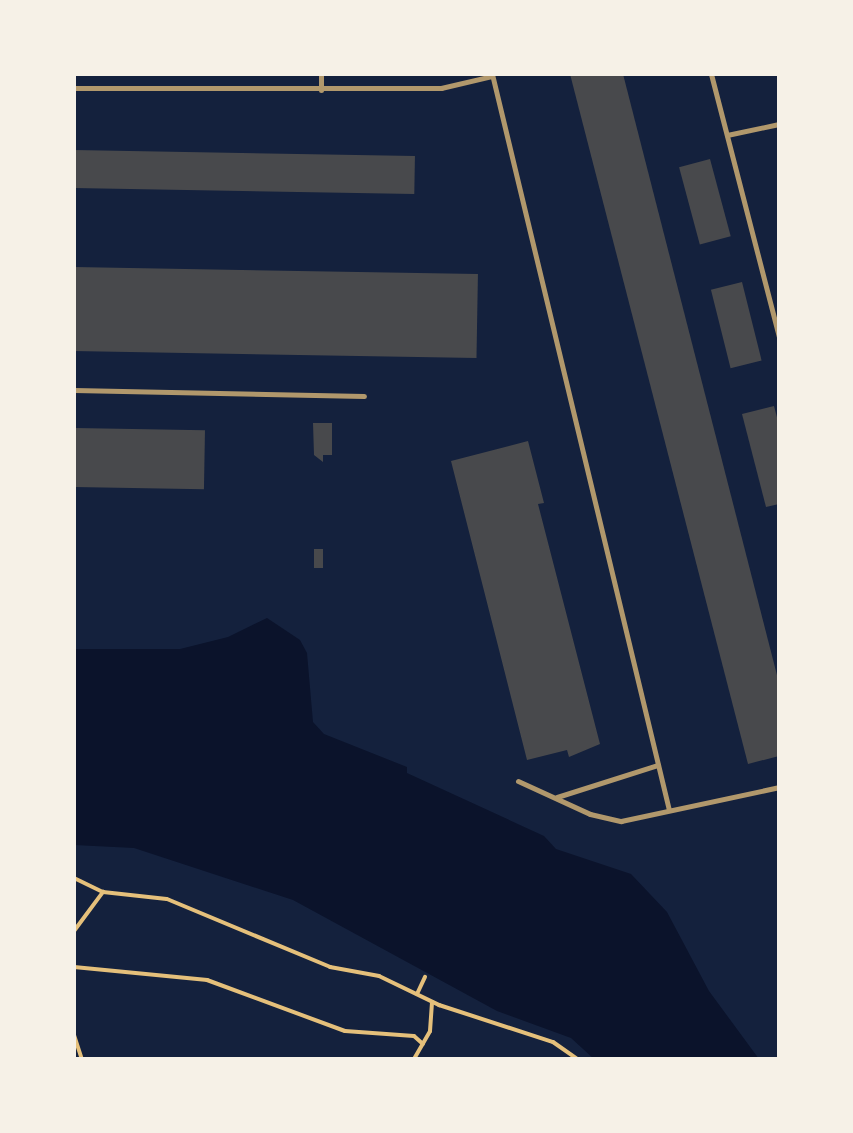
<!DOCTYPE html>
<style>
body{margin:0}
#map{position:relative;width:853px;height:1133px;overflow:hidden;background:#14213d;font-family:Spectral,serif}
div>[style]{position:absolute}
.water>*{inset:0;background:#0b132b}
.building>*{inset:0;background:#48494c;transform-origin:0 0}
.path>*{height:4px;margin:-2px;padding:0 2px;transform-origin:2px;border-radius:2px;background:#e5c07b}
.service>*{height:5px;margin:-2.5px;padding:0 2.5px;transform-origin:2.5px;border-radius:2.5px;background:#b1986c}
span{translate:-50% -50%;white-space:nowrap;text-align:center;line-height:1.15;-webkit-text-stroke:8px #f6f1e7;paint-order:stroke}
.frame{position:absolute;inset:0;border:76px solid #f6f1e7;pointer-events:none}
</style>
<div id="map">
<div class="water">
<div style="clip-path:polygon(267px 618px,300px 640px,307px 653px,313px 722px,324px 734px,407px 767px,407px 773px,544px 836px,556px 849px,631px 874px,667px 912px,709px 991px,759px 1059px,594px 1059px,571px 1038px,497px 1011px,293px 900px,134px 848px,74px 845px,74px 649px,180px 649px,228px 637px)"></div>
</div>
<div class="building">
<div style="clip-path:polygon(570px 74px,623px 74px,779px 683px,779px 756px,748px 764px)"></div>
<div style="left:74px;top:150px;width:341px;height:38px;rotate:1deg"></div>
<div style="left:710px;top:159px;width:80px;height:32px;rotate:75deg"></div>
<div style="left:74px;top:267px;width:404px;height:84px;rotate:1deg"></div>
<div style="left:742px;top:282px;width:81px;height:32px;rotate:76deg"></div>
<div style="clip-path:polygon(774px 406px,779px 425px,779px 504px,766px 507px,742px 414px)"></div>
<div style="clip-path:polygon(313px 423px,332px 423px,332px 455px,323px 455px,323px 462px,314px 455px)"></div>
<div style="left:75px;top:428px;width:130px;height:59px;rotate:1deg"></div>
<div style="clip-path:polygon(528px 441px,544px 503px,538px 504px,600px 744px,569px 757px,567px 750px,527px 760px,451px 461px)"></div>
<div style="left:314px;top:549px;width:9px;height:19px"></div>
</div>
<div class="path">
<div style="left:74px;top:878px;width:32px;rotate:26deg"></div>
<div style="left:103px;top:892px;width:64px;rotate:6.2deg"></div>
<div style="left:167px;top:899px;width:177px;rotate:22.6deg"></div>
<div style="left:330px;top:967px;width:50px;rotate:10.4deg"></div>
<div style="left:379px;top:976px;width:67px;rotate:25.8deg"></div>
<div style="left:439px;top:1005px;width:120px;rotate:18deg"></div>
<div style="left:553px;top:1042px;width:29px;rotate:35deg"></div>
<div style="left:74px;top:931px;width:49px;rotate:-53.4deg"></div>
<div style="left:74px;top:967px;width:134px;rotate:5.6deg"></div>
<div style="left:207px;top:980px;width:147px;rotate:20.3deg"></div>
<div style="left:345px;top:1031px;width:69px;rotate:4.1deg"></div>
<div style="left:414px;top:1036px;width:12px;rotate:42deg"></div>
<div style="left:417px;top:994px;width:19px;rotate:-65deg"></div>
<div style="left:74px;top:1035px;width:25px;rotate:72deg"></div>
<div style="left:414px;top:1059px;width:32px;rotate:-60deg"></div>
<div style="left:430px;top:1031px;width:29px;rotate:-86deg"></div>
</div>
<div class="service">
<div style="left:492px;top:74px;width:757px;rotate:76.48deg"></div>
<div style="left:711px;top:74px;width:271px;rotate:75.5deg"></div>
<div style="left:74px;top:88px;width:367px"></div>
<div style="left:441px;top:88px;width:52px;rotate:-13.2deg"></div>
<div style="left:321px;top:90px;width:16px;rotate:-90deg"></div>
<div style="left:727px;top:135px;width:53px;rotate:-11.9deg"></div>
<div style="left:74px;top:390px;width:290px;rotate:1.2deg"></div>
<div style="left:518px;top:781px;width:79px;rotate:24.6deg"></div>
<div style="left:590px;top:814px;width:32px;rotate:13deg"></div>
<div style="left:621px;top:821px;width:162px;rotate:-12.1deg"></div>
<div style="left:557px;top:797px;width:106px;rotate:-17.6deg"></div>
</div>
<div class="frame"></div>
</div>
